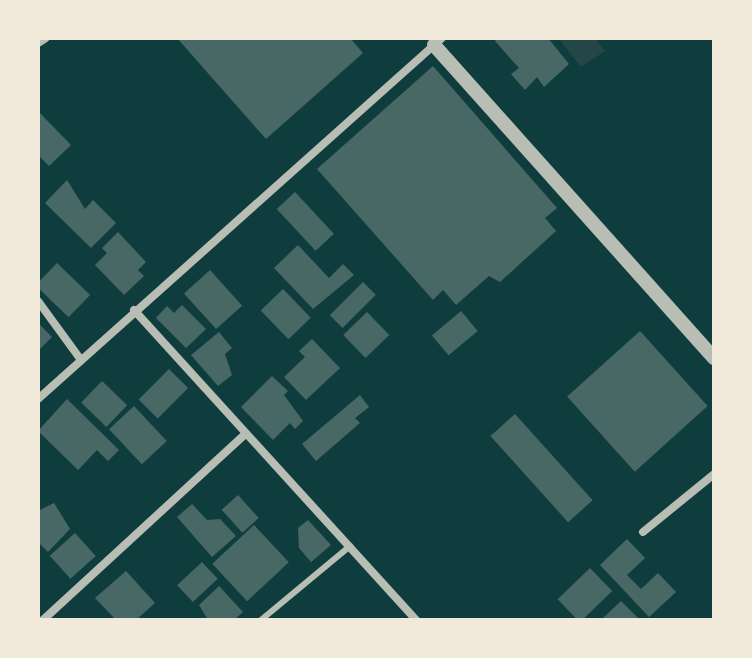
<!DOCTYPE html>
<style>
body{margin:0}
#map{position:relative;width:752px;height:658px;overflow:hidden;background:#0f3d3e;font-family:Raleway,sans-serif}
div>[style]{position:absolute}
.green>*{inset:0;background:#244646}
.building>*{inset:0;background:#486865;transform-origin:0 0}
.service>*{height:6px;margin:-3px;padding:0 3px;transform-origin:3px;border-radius:3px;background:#b8beb3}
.minor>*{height:8px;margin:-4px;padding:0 4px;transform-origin:4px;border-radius:4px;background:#b8beb3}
.tertiary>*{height:14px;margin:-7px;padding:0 7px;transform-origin:7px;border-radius:7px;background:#b8beb3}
span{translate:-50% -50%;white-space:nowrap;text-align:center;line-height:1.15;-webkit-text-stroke:7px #f1e9da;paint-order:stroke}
.frame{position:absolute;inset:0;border:40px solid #f1e9da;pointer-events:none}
</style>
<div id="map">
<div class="green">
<div style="clip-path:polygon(558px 38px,595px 38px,605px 51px,581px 67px)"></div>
</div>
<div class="building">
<div style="clip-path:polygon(177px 38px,350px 38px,363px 53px,266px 139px)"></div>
<div style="clip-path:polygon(498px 38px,548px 38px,569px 64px,544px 87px,537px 77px,525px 90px,511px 74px,519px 68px,495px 41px)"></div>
<div style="clip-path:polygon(433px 66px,557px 208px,545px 218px,556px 231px,500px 282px,489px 276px,456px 305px,443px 290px,433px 300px,317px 169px)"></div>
<div style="clip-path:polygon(38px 111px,71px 145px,49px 166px,38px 155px)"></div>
<div style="clip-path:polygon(67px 180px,85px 209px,93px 200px,116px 223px,91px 248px,45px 203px)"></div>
<div style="left:295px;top:192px;width:57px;height:25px;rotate:47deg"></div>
<div style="clip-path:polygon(118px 232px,146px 262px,138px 270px,144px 276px,124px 295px,95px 265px,107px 253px,102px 248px)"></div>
<div style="clip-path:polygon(298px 245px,329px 278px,343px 264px,354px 275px,313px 309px,274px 268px)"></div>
<div style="left:57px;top:263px;width:46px;height:31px;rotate:44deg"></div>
<div style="left:210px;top:270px;width:48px;height:35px;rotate:48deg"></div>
<div style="left:363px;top:282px;width:18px;height:47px;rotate:45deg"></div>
<div style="left:283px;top:289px;width:40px;height:31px;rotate:46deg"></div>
<div style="clip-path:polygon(182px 305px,206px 329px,186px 348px,156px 318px,167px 306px,174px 313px)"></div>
<div style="left:461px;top:311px;width:26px;height:38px;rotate:50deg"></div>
<div style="left:367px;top:312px;width:32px;height:33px;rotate:46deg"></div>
<div style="clip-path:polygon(38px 323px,52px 337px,38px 351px)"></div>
<div style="left:640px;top:331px;width:101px;height:98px;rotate:48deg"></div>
<div style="clip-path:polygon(219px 332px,232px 348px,225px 354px,232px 375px,218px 386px,191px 355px)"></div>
<div style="clip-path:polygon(312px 339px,340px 368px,306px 400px,284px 377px,305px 357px,299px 351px)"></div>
<div style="left:169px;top:369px;width:27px;height:43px;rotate:45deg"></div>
<div style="clip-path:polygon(272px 376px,288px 391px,284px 395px,303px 421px,295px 429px,290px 423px,273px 440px,241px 407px)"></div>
<div style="left:102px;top:381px;width:35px;height:30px;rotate:44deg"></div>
<div style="clip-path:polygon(360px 395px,369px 407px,355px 418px,360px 423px,316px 461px,302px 444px)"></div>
<div style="clip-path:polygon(67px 399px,119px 450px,108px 461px,97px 450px,78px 470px,38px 431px)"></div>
<div style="left:134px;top:406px;width:48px;height:34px;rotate:47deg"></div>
<div style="left:515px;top:414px;width:116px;height:33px;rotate:48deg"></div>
<div style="left:238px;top:495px;width:31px;height:22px;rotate:48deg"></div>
<div style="clip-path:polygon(54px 503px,70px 529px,48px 552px,38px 542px,38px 511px)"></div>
<div style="clip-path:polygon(192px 504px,207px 520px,220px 519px,236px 536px,212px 557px,177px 517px)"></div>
<div style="clip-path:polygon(308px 520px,331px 545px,311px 562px,299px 548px,298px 528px)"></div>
<div style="left:254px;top:525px;width:51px;height:57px;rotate:47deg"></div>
<div style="left:75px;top:533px;width:31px;height:34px;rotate:48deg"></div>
<div style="clip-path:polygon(627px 539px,645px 558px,627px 575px,641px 589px,658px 573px,676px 592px,649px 617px,600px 565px)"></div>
<div style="left:202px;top:562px;width:23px;height:34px;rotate:47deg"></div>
<div style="left:590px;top:568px;width:32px;height:45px;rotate:46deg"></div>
<div style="clip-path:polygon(126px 571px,155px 603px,136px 620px,116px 620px,95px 598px)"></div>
<div style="clip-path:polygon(219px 586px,243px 612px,234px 620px,208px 620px,199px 605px)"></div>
<div style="clip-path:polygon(621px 601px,640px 620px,601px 620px)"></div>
</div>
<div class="service">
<div style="left:261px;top:620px;width:116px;rotate:-39.7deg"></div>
</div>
<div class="minor">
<div style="left:38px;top:43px;width:9px;rotate:-32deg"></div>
<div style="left:38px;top:301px;width:73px;rotate:53.9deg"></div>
<div style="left:134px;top:310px;width:419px;rotate:47.7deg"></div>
<div style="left:38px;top:399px;width:542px;rotate:-41.78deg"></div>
<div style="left:643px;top:532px;width:92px;rotate:-39.2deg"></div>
<div style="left:43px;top:620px;width:273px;rotate:-42.6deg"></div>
</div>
<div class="tertiary">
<div style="left:434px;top:45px;width:420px;rotate:48.2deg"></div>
</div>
<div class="frame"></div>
</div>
